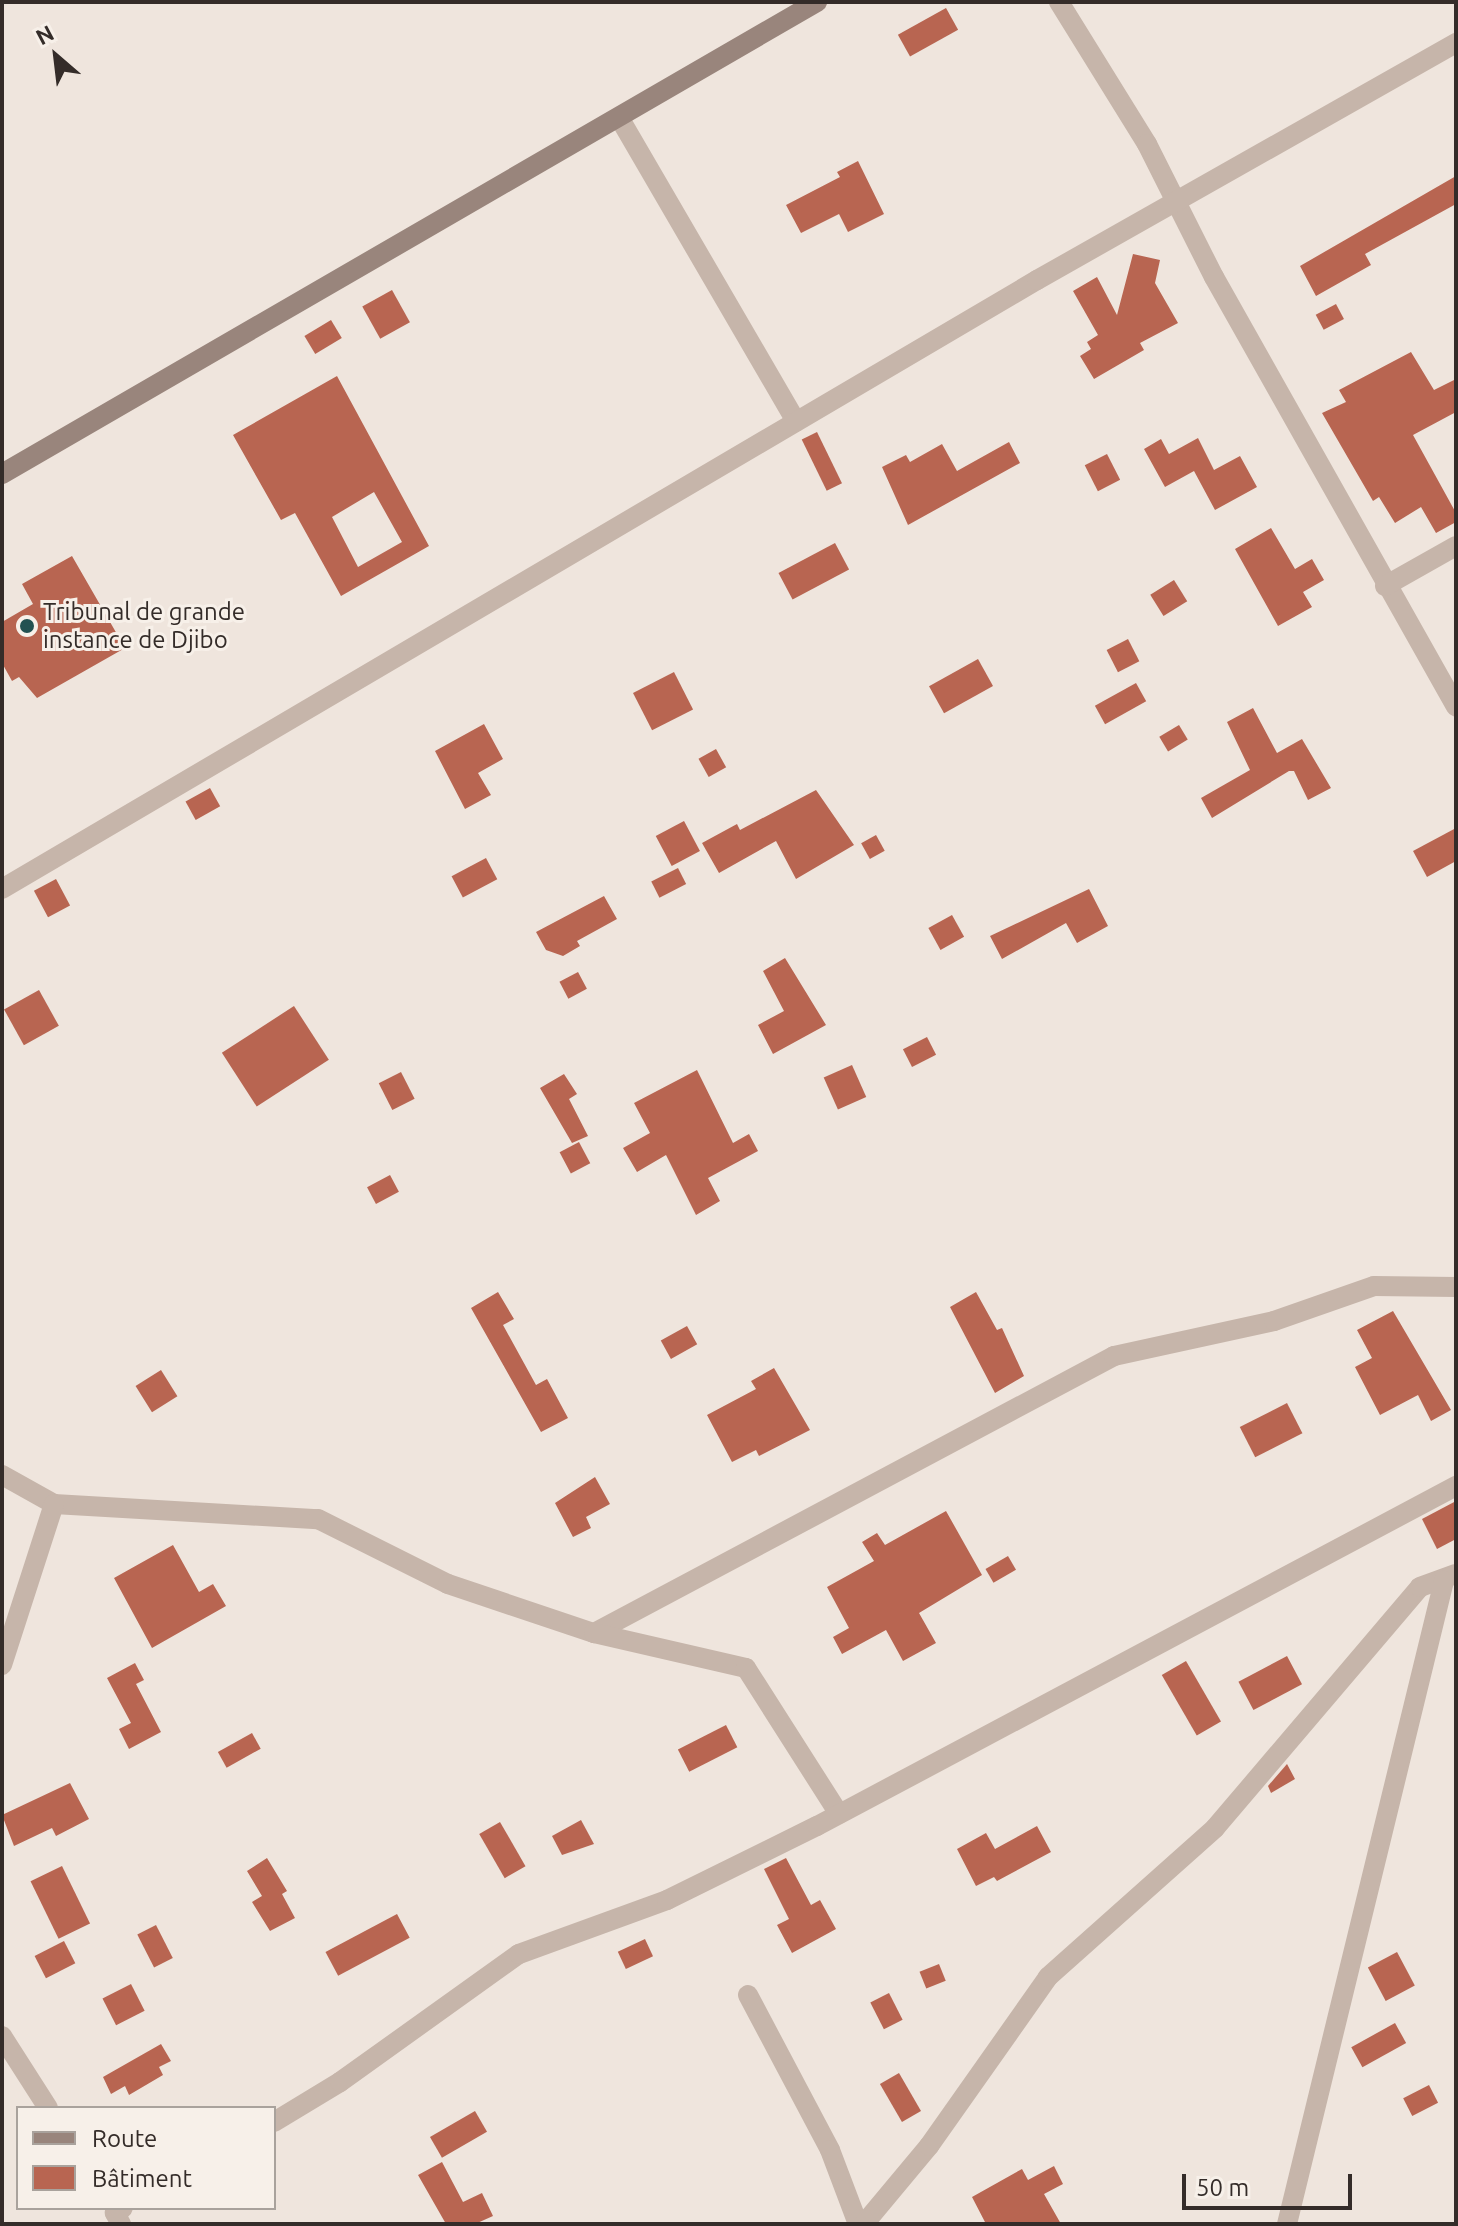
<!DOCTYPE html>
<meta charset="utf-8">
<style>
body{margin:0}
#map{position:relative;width:1458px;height:2226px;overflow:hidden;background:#efe5dd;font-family:Ubuntu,sans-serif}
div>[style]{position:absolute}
.building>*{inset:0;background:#b86551;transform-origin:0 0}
.street>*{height:20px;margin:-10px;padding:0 10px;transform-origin:10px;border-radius:10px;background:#c6b5aa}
.secondary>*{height:20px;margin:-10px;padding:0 10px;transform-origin:10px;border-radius:10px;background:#99857c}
.dots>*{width:22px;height:22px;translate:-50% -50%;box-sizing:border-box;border:4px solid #f7f0e9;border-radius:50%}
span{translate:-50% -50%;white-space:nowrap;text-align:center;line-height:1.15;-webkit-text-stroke:6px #f7f0e9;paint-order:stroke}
.poi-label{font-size:24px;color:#342c29}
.left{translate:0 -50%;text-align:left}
.frame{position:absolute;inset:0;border:4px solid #342c29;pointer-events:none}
.legend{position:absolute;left:16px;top:2106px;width:260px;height:104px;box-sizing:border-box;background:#f7f0e9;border:2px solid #a9a29c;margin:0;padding:10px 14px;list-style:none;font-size:24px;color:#342c29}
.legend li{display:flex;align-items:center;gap:16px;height:40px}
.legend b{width:40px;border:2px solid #a9a29c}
.north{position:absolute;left:16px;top:16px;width:80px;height:80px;-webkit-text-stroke:6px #f7f0e9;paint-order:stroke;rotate:332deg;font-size:22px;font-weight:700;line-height:32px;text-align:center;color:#342c29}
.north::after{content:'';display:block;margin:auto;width:28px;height:36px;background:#342c29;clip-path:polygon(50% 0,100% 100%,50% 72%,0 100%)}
.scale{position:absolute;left:1182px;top:2174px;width:170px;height:36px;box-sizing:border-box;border:4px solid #342c29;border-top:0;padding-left:10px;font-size:24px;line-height:28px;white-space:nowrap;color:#342c29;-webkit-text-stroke:6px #f7f0e9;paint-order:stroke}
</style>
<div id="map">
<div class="building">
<div style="left:946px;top:8px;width:25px;height:55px;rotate:61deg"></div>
<div style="clip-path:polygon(858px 161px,884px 214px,848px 232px,839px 214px,801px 233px,786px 205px,840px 177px,837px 172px)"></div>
<div style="clip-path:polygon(1456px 176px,1456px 204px,1365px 254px,1371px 265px,1316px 296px,1300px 266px)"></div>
<div style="clip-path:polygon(1133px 254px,1160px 260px,1155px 283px,1178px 323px,1140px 343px,1144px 350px,1094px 379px,1080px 356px,1091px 349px,1087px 342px,1098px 335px,1073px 291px,1097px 277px,1117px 315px)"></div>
<div style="left:392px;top:290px;width:37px;height:34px;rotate:61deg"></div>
<div style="left:1336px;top:304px;width:17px;height:23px;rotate:62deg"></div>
<div style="left:331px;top:320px;width:21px;height:31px;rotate:59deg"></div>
<div style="clip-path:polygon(1411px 352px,1434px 390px,1456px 379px,1456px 412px,1413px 435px,1456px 513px,1456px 522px,1436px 533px,1421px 507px,1395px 523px,1379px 497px,1373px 501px,1322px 413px,1346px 402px,1339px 390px)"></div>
<div style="clip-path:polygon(evenodd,337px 376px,429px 546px,341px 596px,295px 513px,281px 520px,233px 435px,337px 376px,374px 492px,402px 542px,358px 567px,332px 517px,374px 492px)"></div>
<div style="left:817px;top:432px;width:57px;height:17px;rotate:64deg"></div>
<div style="clip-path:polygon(1198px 438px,1214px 470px,1240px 456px,1257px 487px,1215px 510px,1194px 471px,1165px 487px,1144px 449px,1161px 439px,1169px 454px)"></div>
<div style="clip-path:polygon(1009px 442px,1020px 463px,908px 525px,882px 467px,906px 455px,910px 462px,942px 444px,957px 471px)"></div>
<div style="left:1107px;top:454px;width:29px;height:25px;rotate:63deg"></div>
<div style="clip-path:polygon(1271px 528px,1295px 569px,1312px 559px,1324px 580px,1303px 592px,1312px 607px,1278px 626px,1235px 549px)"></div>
<div style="left:835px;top:543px;width:30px;height:64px;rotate:62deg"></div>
<div style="clip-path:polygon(72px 556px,125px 648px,37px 698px,19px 677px,12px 681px,2px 663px,2px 622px,33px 604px,22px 584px)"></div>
<div style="left:1174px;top:580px;width:25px;height:28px;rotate:58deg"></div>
<div style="left:1128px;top:639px;width:25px;height:24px;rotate:63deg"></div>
<div style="left:978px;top:659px;width:31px;height:56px;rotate:61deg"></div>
<div style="left:674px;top:672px;width:42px;height:46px;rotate:63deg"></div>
<div style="left:1136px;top:683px;width:21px;height:47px;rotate:61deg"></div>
<div style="clip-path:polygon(1253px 708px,1277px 753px,1302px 739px,1331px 788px,1308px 800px,1294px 771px,1289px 771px,1212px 818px,1201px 798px,1250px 770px,1227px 722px)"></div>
<div style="clip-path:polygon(484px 724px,503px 759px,478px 773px,491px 795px,465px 809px,435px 751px)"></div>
<div style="left:1179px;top:725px;width:17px;height:23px;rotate:59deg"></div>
<div style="left:716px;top:749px;width:21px;height:20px;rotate:61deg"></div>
<div style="left:210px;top:788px;width:21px;height:28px;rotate:61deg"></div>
<div style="clip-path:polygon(816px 790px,854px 845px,796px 879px,776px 841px,719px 873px,702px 843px,737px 824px,740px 830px)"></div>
<div style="left:684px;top:821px;width:34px;height:32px;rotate:62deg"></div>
<div style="clip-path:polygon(1456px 828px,1456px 861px,1427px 877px,1413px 851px)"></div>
<div style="left:876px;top:835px;width:18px;height:17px;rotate:61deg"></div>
<div style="left:486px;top:858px;width:24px;height:39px;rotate:62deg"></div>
<div style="left:678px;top:868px;width:18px;height:30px;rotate:63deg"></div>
<div style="left:56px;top:879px;width:30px;height:25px;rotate:62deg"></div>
<div style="clip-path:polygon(1089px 889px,1108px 926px,1077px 943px,1066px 923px,1002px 959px,990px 936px)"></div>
<div style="clip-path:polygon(604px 896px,617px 919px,577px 941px,580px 946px,563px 956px,546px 950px,536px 932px)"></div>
<div style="left:952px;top:915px;width:25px;height:27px;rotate:61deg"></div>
<div style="clip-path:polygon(785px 958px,826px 1025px,773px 1054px,758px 1025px,784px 1011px,763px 971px)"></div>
<div style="left:578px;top:972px;width:19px;height:21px;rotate:62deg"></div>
<div style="left:39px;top:990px;width:41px;height:40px;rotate:61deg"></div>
<div style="left:294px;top:1006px;width:64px;height:86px;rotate:57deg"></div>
<div style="left:927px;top:1037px;width:20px;height:27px;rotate:63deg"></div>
<div style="left:852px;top:1065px;width:35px;height:31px;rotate:66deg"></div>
<div style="clip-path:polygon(697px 1070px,733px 1143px,749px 1134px,758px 1151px,708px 1178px,720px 1201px,696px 1215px,666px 1155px,637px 1172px,623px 1148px,650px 1133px,634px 1103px)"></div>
<div style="left:401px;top:1072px;width:30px;height:25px;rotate:63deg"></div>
<div style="clip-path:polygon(564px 1074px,577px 1094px,569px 1099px,588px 1136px,572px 1143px,540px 1088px)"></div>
<div style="left:579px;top:1142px;width:24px;height:22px;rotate:62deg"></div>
<div style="left:390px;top:1175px;width:19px;height:26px;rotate:62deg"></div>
<div style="clip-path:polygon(498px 1292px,514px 1319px,503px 1325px,536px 1385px,547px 1379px,568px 1418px,541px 1432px,471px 1308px)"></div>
<div style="clip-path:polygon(976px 1292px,997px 1330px,1002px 1328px,1024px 1376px,995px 1393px,950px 1307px)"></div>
<div style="clip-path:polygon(1393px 1311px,1451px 1410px,1431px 1421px,1418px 1395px,1380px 1415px,1355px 1367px,1372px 1358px,1357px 1330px)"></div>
<div style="left:687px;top:1326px;width:21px;height:30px;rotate:61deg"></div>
<div style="clip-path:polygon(774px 1368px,810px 1430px,759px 1456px,756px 1450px,732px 1462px,707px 1415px,756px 1389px,751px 1381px)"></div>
<div style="left:161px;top:1370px;width:31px;height:30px;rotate:58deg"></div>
<div style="left:1287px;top:1403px;width:34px;height:53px;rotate:63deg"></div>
<div style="clip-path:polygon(595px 1477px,610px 1504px,586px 1517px,591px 1528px,573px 1537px,555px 1503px)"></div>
<div style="clip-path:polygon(1456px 1501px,1456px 1539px,1437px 1549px,1422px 1519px)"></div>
<div style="clip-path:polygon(946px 1511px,982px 1575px,919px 1613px,936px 1643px,903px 1661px,886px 1630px,842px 1654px,833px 1637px,849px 1628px,827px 1587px,874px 1561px,862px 1542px,877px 1533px,885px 1545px)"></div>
<div style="clip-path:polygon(173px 1545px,199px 1592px,213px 1584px,226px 1606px,152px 1648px,114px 1578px)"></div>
<div style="left:1008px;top:1556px;width:16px;height:26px;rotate:60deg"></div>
<div style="left:1287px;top:1656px;width:32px;height:55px;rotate:62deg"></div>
<div style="left:1186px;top:1661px;width:70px;height:28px;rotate:60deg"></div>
<div style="clip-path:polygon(135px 1663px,144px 1680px,136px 1684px,161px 1732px,129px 1749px,119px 1729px,131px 1723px,107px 1678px)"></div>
<div style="left:726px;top:1725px;width:25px;height:54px;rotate:63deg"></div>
<div style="left:252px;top:1733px;width:18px;height:39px;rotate:61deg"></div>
<div style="clip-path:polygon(1287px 1764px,1295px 1779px,1271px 1793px,1268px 1786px)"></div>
<div style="clip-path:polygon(70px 1783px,89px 1819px,56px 1836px,52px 1828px,14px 1846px,2px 1815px)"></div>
<div style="clip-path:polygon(581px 1820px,594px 1844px,562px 1855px,552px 1836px)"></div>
<div style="left:500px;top:1822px;width:51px;height:24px;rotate:60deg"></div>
<div style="clip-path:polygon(1037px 1826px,1051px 1852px,997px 1881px,994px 1877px,976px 1886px,957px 1849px,986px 1833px,995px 1849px)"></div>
<div style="clip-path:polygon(267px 1858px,287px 1891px,282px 1894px,295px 1918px,270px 1931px,252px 1902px,262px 1896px,247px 1871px)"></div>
<div style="clip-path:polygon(786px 1858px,811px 1905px,820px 1900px,836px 1929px,792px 1953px,777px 1925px,789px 1919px,764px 1869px)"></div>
<div style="left:62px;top:1866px;width:64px;height:35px;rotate:64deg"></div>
<div style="left:397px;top:1914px;width:27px;height:81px;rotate:62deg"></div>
<div style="left:156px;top:1925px;width:37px;height:21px;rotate:63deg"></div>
<div style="left:645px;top:1939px;width:19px;height:30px;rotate:65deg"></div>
<div style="left:64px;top:1941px;width:25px;height:33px;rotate:63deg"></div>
<div style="left:1397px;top:1952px;width:38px;height:33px;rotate:62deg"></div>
<div style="left:939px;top:1964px;width:18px;height:21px;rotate:68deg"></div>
<div style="left:131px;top:1984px;width:30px;height:32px;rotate:63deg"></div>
<div style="left:889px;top:1993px;width:30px;height:21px;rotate:63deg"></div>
<div style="left:1395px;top:2023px;width:23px;height:50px;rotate:61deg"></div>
<div style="clip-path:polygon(161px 2044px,171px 2061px,159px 2067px,163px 2075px,129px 2095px,125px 2086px,111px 2094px,103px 2077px)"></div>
<div style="left:899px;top:2073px;width:44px;height:22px;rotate:60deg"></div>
<div style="left:1429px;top:2085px;width:20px;height:29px;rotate:63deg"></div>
<div style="left:475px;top:2111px;width:24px;height:52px;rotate:60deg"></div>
<div style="clip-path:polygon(442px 2162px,463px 2202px,482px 2193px,493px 2216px,475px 2224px,446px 2224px,418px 2175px)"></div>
<div style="clip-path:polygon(1054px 2166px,1063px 2184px,1044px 2194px,1061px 2224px,986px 2224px,972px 2197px,1022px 2169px,1028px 2180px)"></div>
</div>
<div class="street">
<div style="left:1059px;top:2px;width:167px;rotate:58.2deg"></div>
<div style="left:1147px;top:144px;width:149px;rotate:63.3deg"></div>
<div style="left:1214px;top:277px;width:493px;rotate:60.6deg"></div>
<div style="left:620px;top:119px;width:350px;rotate:59.8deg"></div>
<div style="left:1385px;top:586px;width:81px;rotate:-29.4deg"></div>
<div style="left:2px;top:889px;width:1201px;rotate:-30.47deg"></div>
<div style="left:1037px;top:280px;width:481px;rotate:-29.5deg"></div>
<div style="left:2px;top:1475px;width:60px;rotate:29.1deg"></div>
<div style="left:54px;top:1504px;width:264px;rotate:3.3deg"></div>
<div style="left:318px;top:1519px;width:145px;rotate:26.6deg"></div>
<div style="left:448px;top:1584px;width:154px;rotate:18.6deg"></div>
<div style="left:594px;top:1633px;width:589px;rotate:-28.04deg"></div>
<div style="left:1114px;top:1356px;width:164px;rotate:-12.3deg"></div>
<div style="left:1274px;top:1321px;width:106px;rotate:-19.3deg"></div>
<div style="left:1374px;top:1286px;width:82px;rotate:0.7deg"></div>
<div style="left:594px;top:1633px;width:156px;rotate:13deg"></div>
<div style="left:746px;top:1668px;width:173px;rotate:57.5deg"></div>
<div style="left:2px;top:1665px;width:169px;rotate:-72.1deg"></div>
<div style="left:748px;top:1995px;width:175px;rotate:62.1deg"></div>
<div style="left:830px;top:2150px;width:79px;rotate:69.3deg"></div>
<div style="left:2px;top:2036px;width:85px;rotate:57.4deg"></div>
<div style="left:274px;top:2122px;width:77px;rotate:-31.2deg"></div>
<div style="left:340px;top:2082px;width:220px;rotate:-35.6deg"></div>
<div style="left:519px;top:1954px;width:158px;rotate:-20deg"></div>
<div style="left:667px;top:1900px;width:167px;rotate:-26.3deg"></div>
<div style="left:817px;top:1826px;width:724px;rotate:-28.02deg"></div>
<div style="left:121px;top:2224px;width:13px;rotate:-119deg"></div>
<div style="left:115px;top:2213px;width:9px;rotate:-32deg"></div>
<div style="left:864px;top:2224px;width:102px;rotate:-50.2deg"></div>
<div style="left:929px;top:2146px;width:207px;rotate:-54.8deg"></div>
<div style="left:1048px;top:1977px;width:224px;rotate:-41.7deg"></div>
<div style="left:1215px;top:1828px;width:316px;rotate:-49.6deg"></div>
<div style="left:1420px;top:1587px;width:38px;rotate:-20deg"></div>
<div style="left:1287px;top:2224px;width:662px;rotate:-76.28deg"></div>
</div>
<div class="secondary">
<div style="left:2px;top:474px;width:942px;rotate:-30.08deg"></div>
</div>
<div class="dots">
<div style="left:27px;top:626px;background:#235151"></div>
</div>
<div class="poi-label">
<span class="left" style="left:43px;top:626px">Tribunal de grande<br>instance de Djibo</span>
</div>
<div class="frame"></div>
<ul class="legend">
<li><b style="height:10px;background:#99857c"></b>Route</li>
<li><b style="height:22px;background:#b86551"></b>Bâtiment</li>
</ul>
<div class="north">N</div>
<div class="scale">50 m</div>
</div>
